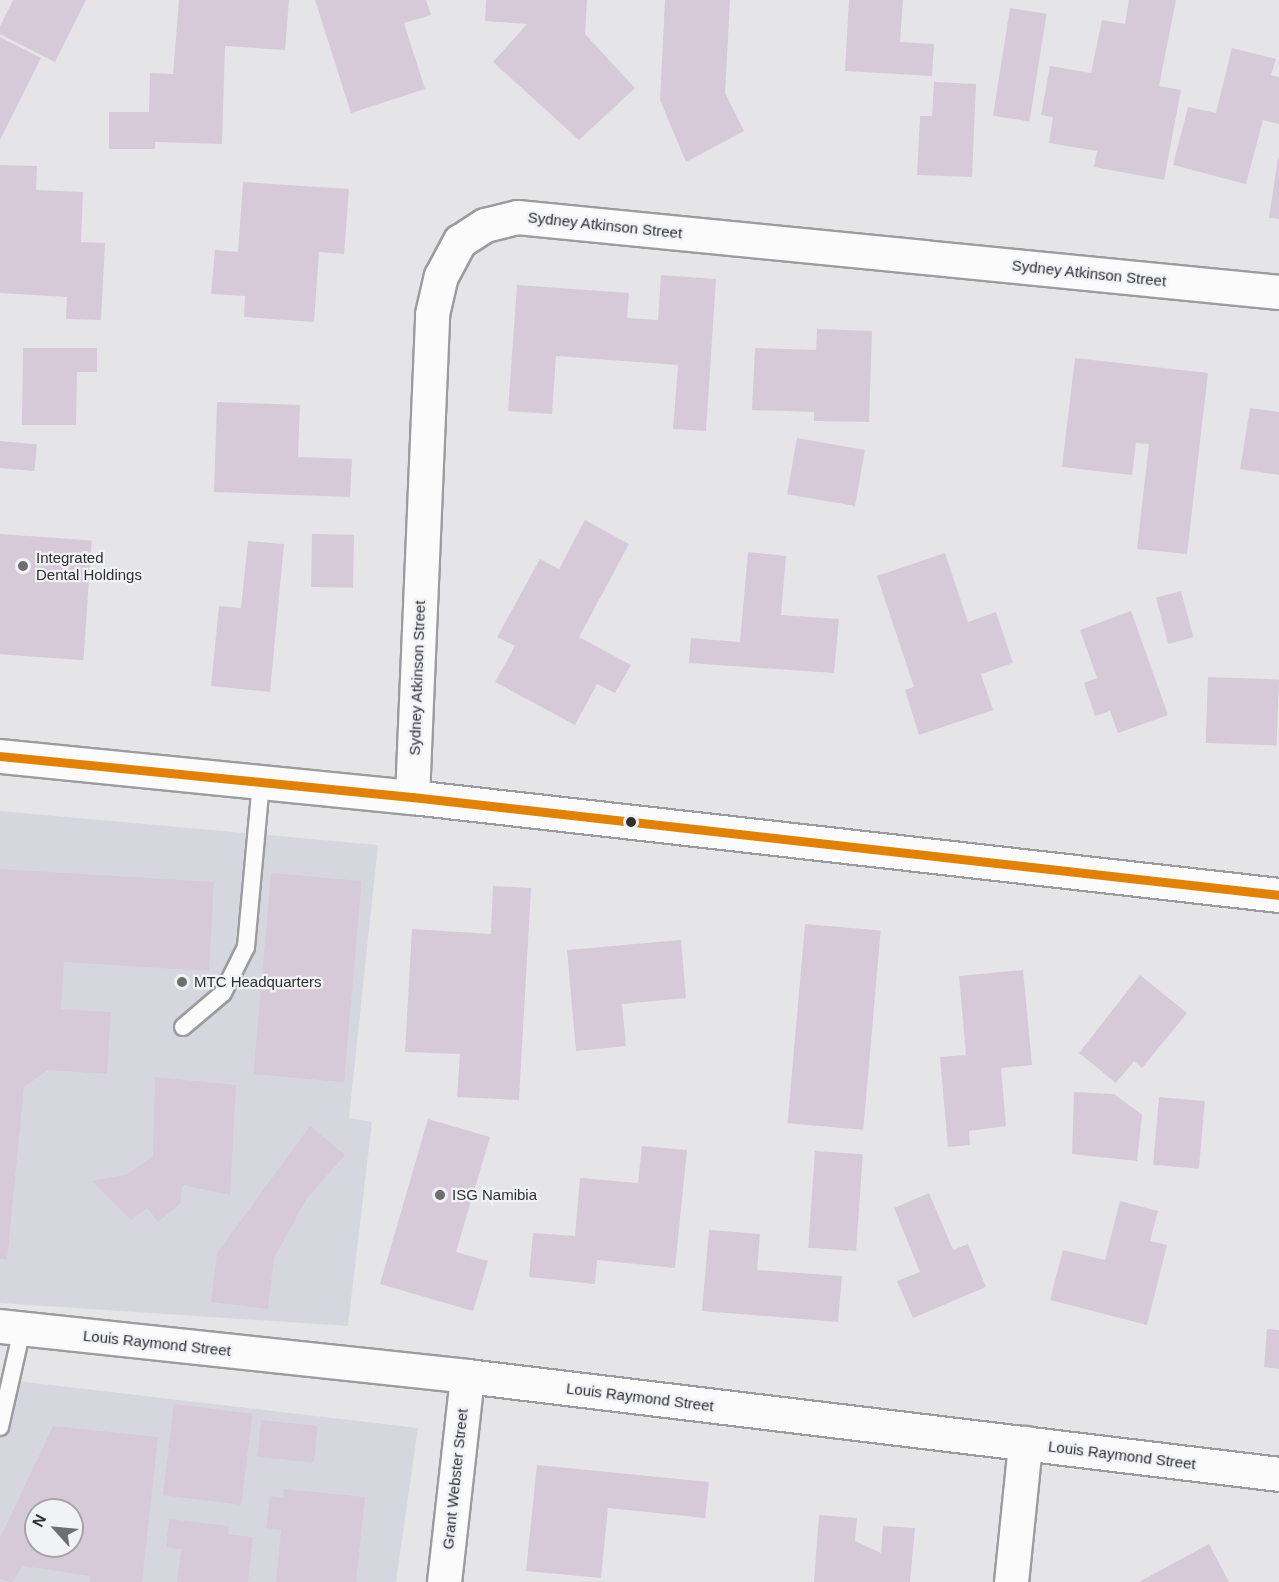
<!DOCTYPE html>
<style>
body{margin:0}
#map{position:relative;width:1279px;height:1582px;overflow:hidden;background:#e5e5e8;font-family:Helvetica,sans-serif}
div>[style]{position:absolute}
.built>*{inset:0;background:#d6d7de}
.building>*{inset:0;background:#d6cad9;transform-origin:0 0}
.roads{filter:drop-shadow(2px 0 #9c9c9e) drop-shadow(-2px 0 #9c9c9e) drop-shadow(0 2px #9c9c9e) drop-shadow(0 -2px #9c9c9e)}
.service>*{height:16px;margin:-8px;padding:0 8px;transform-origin:8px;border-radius:8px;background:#fbfbfc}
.minor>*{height:33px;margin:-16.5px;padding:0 16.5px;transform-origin:16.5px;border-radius:16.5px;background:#fbfbfc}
.tertiary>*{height:33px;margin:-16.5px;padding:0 16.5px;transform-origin:16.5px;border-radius:16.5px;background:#fbfbfc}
.bus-1>*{height:9px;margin:-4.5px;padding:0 4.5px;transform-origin:4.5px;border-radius:4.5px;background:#e08207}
.dots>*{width:16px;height:16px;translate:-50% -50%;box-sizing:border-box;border:3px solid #f1f2f6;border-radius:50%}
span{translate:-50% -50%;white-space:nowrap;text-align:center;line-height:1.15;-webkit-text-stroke:4.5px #f1f2f6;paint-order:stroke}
.street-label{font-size:15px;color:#303031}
.poi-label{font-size:15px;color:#303031}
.left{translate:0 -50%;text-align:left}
.north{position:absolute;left:24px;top:1498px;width:60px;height:60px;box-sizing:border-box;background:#f1f2f6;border:2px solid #a4a4a7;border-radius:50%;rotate:297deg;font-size:16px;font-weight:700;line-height:24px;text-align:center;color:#303031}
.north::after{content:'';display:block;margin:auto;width:21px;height:27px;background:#6f6f71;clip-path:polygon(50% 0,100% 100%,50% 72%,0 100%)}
</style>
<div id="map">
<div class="built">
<div style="clip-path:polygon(0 811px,378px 845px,349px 1118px,372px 1122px,348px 1326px,0 1303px)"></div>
<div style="clip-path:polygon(evenodd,0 1379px,418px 1428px,396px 1582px,0 1582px,0 1379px,36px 1510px,72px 1510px,72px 1546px,36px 1546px,36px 1510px)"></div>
</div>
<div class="building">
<div style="clip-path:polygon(13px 0,86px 0,55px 62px,0 34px,0 26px)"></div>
<div style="clip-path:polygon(179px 0,289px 0,285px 50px,225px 46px,222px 144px,155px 142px,155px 149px,109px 149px,109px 112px,149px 112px,150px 73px,173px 74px)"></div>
<div style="clip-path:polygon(315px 0,426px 0,431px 15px,404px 23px,425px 89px,351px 113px)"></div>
<div style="clip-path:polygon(486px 0,587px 0,585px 34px,635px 88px,579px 140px,493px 62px,527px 24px,485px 21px)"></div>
<div style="clip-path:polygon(665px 0,730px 0,725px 93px,744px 131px,686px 162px,660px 100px)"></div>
<div style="clip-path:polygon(849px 0,903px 0,900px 42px,934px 44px,932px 76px,845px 71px)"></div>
<div style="clip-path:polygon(1129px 0,1176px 0,1159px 86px,1181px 90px,1164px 180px,1094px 167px,1097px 151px,1049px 143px,1053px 117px,1041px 115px,1050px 66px,1091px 73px,1102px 20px,1125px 24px)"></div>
<div style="left:1010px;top:8px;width:37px;height:109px;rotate:9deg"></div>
<div style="clip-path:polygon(0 37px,41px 58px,0 140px)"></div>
<div style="clip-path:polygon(1232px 48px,1276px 59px,1271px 75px,1279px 77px,1279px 124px,1263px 120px,1246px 184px,1173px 165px,1188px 107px,1216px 113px)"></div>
<div style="clip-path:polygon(934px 82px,976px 84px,972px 177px,917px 175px,920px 116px,932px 116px)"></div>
<div style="clip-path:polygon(1278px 158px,1279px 158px,1279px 219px,1269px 218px)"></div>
<div style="clip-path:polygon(0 165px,37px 166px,36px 190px,83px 192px,81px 242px,105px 243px,101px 320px,66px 319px,67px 297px,0 293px)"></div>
<div style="clip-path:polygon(243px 182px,349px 189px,344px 254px,319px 252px,314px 322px,244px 317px,245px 296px,211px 294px,215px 250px,238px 252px)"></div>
<div style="clip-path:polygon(661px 275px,716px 279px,706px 431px,673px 429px,678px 365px,556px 356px,552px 414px,508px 411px,517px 285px,629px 293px,627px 318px,658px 320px)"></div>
<div style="clip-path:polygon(817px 329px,872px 331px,869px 422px,814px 421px,814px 412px,752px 410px,755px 348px,816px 350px)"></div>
<div style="clip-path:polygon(23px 348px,97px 348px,97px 372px,77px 372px,76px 425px,22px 425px)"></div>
<div style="clip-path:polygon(1075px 358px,1208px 373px,1187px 554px,1137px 549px,1149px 444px,1136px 443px,1132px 475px,1062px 467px)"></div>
<div style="clip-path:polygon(217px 402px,300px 405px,298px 457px,352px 459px,350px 497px,214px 492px)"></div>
<div style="clip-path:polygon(1250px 408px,1279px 412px,1279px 475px,1240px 469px)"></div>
<div style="left:797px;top:438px;width:69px;height:57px;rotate:10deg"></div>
<div style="left:0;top:441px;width:37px;height:27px;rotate:5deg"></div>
<div style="clip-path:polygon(585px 520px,629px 544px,579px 637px,631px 665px,615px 693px,597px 684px,575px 725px,495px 682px,515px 646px,497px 637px,540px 559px,559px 569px)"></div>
<div style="left:0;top:534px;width:92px;height:120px;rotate:4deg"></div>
<div style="left:312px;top:534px;width:42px;height:53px;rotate:1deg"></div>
<div style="clip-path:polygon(248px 541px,284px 544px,270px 692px,211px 686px,219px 606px,241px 608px)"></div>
<div style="clip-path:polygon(748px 552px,786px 556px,781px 615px,839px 619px,834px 673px,689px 663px,691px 638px,740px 642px)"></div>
<div style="clip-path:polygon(945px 553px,968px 622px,996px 612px,1013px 663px,981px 674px,993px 710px,919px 735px,905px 690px,914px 687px,877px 576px)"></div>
<div style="left:1181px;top:591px;width:48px;height:26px;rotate:75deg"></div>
<div style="clip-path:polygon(1131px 611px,1168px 715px,1118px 733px,1110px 711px,1095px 716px,1084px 683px,1097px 678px,1080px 630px)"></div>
<div style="left:1208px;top:677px;width:71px;height:66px;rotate:2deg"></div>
<div style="clip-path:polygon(0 869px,214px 882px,209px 971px,64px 962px,61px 1009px,111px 1012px,107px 1074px,48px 1070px,24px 1087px,7px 1260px,0 1259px)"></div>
<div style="left:271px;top:873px;width:91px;height:202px;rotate:5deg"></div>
<div style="clip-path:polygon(493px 886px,531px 888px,519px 1100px,457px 1097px,460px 1054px,405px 1052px,412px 929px,491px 934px)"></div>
<div style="left:805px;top:924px;width:76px;height:200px;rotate:5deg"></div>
<div style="clip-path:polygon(681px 940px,686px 998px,622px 1004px,626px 1046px,576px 1051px,567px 950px)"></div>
<div style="clip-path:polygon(1023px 970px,1032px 1065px,1001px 1068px,1006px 1126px,969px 1131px,970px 1145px,948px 1147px,940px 1057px,966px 1055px,959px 976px)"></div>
<div style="clip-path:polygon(1140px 975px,1187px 1013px,1142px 1068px,1134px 1061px,1116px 1083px,1079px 1053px)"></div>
<div style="clip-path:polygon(155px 1077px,236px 1085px,230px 1195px,182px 1185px,181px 1203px,158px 1222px,147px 1208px,131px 1220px,92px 1181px,128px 1174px,153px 1156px)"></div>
<div style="clip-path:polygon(1074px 1092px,1114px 1094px,1142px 1115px,1137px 1161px,1072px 1154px)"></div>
<div style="left:1159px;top:1097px;width:46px;height:68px;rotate:5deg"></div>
<div style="clip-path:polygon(428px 1119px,490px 1137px,456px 1252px,488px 1261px,473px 1311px,380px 1284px)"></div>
<div style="clip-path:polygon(310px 1126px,345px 1155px,307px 1198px,274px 1258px,268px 1309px,211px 1302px,217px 1253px)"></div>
<div style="clip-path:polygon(642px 1146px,687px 1150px,675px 1268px,597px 1260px,595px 1284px,529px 1277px,533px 1233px,575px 1236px,580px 1178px,638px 1183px)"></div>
<div style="left:815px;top:1151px;width:48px;height:97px;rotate:4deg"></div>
<div style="clip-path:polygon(929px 1193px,953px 1250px,968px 1244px,986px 1287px,913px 1318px,897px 1281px,920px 1272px,894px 1208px)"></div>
<div style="clip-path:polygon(1120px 1201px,1158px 1211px,1150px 1241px,1167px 1245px,1147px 1325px,1050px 1300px,1063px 1250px,1105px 1260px)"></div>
<div style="clip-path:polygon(709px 1230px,760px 1234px,757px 1270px,842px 1276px,838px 1322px,702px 1311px)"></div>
<div style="clip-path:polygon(1267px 1329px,1279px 1330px,1279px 1369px,1264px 1367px)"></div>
<div style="left:174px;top:1404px;width:79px;height:92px;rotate:7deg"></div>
<div style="left:261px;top:1420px;width:57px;height:37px;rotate:6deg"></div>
<div style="clip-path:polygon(evenodd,53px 1426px,158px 1437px,142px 1582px,90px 1582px,90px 1576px,23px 1566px,12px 1582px,0 1579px,0 1538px,53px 1426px,36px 1510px,72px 1510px,72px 1546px,36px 1546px,36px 1510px)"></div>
<div style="clip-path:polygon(537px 1465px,709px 1482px,705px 1518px,608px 1508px,601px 1578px,526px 1571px)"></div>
<div style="clip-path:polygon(284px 1489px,365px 1497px,356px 1582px,276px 1582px,281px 1530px,266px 1528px,270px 1496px,283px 1497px)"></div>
<div style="clip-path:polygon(819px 1515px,857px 1518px,855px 1541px,881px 1553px,883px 1526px,915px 1528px,910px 1582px,814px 1582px)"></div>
<div style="clip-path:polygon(169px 1519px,229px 1526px,228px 1534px,253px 1537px,248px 1582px,177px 1582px,181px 1549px,166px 1547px)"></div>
<div style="clip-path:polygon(1209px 1544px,1229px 1582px,1139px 1582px)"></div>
</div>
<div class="roads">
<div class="service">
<div style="left:183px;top:1027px;width:52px;rotate:-40.4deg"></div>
<div style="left:223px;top:993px;width:51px;rotate:-63.4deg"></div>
<div style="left:246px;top:947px;width:166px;rotate:-84.8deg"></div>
<div style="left:0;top:1427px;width:100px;rotate:-77.3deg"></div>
</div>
<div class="minor">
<div style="left:412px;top:797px;width:483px;rotate:-87.6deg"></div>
<div style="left:432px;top:314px;width:39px;rotate:-77deg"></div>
<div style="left:441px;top:276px;width:40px;rotate:-62deg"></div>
<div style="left:460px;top:241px;width:30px;rotate:-33deg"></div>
<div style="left:485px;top:225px;width:33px;rotate:-14deg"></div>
<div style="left:517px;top:217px;width:766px;rotate:5.62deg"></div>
<div style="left:0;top:1326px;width:470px;rotate:6.1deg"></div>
<div style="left:467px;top:1376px;width:818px;rotate:6.88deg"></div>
<div style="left:444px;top:1582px;width:207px;rotate:-83.6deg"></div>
<div style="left:1011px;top:1582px;width:140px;rotate:-84.2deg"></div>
</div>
<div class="tertiary">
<div style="left:0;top:756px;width:414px;rotate:5.7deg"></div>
<div style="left:412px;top:797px;width:873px;rotate:6.45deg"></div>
</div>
</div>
<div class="bus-1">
<div style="left:0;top:756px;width:414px;rotate:5.7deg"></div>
<div style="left:412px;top:797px;width:873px;rotate:6.45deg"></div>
</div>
<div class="dots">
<div style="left:23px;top:566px;background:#6f6f71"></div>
<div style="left:631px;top:822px;background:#303031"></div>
<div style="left:182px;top:982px;background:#6f6f71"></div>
<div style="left:440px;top:1195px;background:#6f6f71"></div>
</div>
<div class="street-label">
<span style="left:605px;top:225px;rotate:6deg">Sydney Atkinson Street</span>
<span style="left:1089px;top:273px;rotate:6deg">Sydney Atkinson Street</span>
<span style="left:417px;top:678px;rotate:-88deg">Sydney Atkinson Street</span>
<span style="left:157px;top:1343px;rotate:6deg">Louis Raymond Street</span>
<span style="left:640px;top:1397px;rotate:7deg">Louis Raymond Street</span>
<span style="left:1122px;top:1455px;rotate:7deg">Louis Raymond Street</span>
<span style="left:455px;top:1479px;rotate:-84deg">Grant Webster Street</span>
</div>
<div class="poi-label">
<span class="left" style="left:36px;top:566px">Integrated<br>Dental Holdings</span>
<span class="left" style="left:194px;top:982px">MTC Headquarters</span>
<span class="left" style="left:452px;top:1195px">ISG Namibia</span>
</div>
<div class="north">N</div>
</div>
